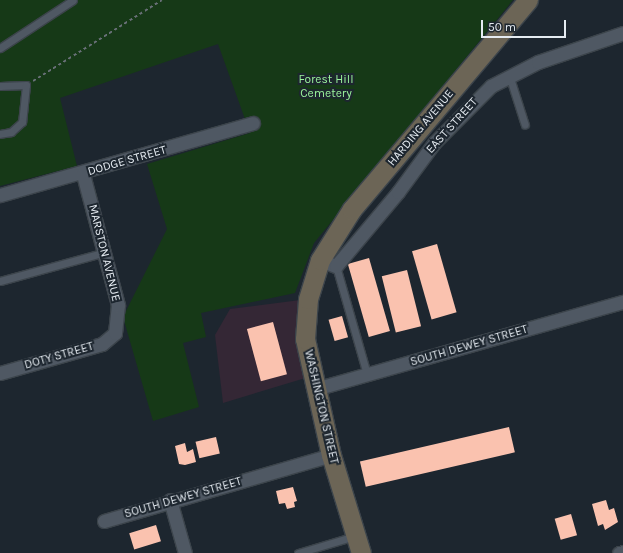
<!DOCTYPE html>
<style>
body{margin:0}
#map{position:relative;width:623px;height:553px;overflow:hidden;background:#1d262f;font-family:Karla,sans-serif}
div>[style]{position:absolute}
.commercial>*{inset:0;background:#342735}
.green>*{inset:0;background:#163917}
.building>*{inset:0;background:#fac2af;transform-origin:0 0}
.path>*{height:2px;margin-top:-1px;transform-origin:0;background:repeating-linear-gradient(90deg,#697078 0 3px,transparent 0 6px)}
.roads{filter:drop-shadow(1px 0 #3c444b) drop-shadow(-1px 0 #3c444b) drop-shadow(0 1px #3c444b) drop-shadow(0 -1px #3c444b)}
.service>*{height:7px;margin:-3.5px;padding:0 3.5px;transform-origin:3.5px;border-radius:3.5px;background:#4f5863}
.minor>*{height:13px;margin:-6.5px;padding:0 6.5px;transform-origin:6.5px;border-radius:6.5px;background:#4f5863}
.secondary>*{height:19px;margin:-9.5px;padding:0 9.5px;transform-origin:9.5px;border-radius:9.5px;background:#6c6556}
span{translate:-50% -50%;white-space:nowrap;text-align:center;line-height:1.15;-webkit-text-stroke:4px #1d262f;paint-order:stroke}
.park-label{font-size:12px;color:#9af39b}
.street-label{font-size:12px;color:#e5ebf1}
.scale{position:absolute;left:481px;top:20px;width:85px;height:18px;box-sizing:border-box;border:2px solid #e5ebf1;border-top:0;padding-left:5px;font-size:12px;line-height:14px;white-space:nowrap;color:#e5ebf1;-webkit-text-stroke:3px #1d262f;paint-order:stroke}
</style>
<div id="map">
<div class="commercial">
<div style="clip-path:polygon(308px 299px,312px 376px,223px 403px,215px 335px,230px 309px)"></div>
</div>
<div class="green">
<div style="clip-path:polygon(0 0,513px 0,314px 243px,295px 293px,201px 313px,206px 337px,183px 343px,199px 407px,153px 421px,123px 317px,167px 229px,147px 164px,250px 133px,218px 44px,60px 98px,77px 166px,0 186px)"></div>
</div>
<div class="building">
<div style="left:437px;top:244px;width:71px;height:26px;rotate:74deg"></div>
<div style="left:369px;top:258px;width:76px;height:22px;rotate:74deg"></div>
<div style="left:407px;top:270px;width:58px;height:26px;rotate:76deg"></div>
<div style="left:342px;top:316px;width:22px;height:14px;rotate:74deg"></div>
<div style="left:273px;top:322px;width:54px;height:27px;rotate:75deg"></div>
<div style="left:509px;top:427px;width:26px;height:153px;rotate:77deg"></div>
<div style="left:216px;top:437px;width:17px;height:21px;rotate:77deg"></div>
<div style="clip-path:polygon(185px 443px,187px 452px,193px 449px,196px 462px,185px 465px,179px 464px,175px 446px)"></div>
<div style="clip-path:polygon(293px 487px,297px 501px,294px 502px,295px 507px,287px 509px,285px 503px,279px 504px,276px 491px)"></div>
<div style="clip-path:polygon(606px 500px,609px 510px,614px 508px,618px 522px,605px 530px,603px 524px,598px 526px,592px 504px)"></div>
<div style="left:571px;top:514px;width:22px;height:17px;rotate:74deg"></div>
<div style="left:156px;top:525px;width:17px;height:28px;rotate:73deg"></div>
</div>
<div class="path">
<div style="left:33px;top:81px;width:152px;rotate:-32.1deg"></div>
</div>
<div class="roads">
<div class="service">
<div style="left:0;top:48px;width:87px;rotate:-33.3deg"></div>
<div style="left:509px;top:75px;width:52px;rotate:72.3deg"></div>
<div style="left:0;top:86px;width:26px;rotate:-2deg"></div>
<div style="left:26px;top:85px;width:37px;rotate:96deg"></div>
<div style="left:22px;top:122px;width:15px;rotate:138deg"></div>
<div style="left:11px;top:132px;width:11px;rotate:170deg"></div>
<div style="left:336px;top:266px;width:112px;rotate:74deg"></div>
<div style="left:0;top:281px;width:110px;rotate:-15.3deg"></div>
<div style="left:298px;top:553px;width:59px;rotate:-16.6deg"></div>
</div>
<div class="minor">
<div style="left:0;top:195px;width:263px;rotate:-15.9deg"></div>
<div style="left:320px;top:260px;width:17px;rotate:21deg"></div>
<div style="left:336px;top:266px;width:97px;rotate:-50deg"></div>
<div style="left:398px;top:192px;width:61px;rotate:-53.7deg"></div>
<div style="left:434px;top:143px;width:81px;rotate:-45deg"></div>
<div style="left:491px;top:86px;width:53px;rotate:-27.1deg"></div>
<div style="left:538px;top:62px;width:90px;rotate:-18.8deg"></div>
<div style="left:0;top:373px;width:106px;rotate:-15.9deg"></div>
<div style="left:102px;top:344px;width:17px;rotate:-40deg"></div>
<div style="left:115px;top:333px;width:28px;rotate:-84deg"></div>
<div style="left:118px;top:305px;width:136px;rotate:-105deg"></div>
<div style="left:315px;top:389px;width:320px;rotate:-15.8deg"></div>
<div style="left:170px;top:500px;width:55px;rotate:74.2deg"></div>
<div style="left:104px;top:521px;width:236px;rotate:-16.2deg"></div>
<div style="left:619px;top:553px;width:4px;rotate:-14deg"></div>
</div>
<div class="secondary">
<div style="left:361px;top:553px;width:102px;rotate:-107deg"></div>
<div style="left:331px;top:455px;width:119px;rotate:-102.6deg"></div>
<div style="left:305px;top:339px;width:40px;rotate:-85.7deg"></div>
<div style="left:308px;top:299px;width:41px;rotate:-72.9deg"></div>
<div style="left:320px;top:260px;width:60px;rotate:-57.9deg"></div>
<div style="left:352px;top:209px;width:273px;rotate:-49.9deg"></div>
</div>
</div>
<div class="park-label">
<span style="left:326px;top:87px">Forest Hill<br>Cemetery</span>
</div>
<div class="street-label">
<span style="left:452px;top:126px;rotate:-48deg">EAST STREET</span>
<span style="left:421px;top:128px;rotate:-50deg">HARDING AVENUE</span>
<span style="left:127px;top:161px;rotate:-16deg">DODGE STREET</span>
<span style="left:104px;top:253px;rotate:76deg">MARSTON AVENUE</span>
<span style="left:469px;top:346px;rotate:-16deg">SOUTH DEWEY STREET</span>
<span style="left:59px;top:356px;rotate:-16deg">DOTY STREET</span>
<span style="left:321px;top:407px;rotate:77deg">WASHINGTON STREET</span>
<span style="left:183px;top:498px;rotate:-16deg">SOUTH DEWEY STREET</span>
</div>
<div class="scale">50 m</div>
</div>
